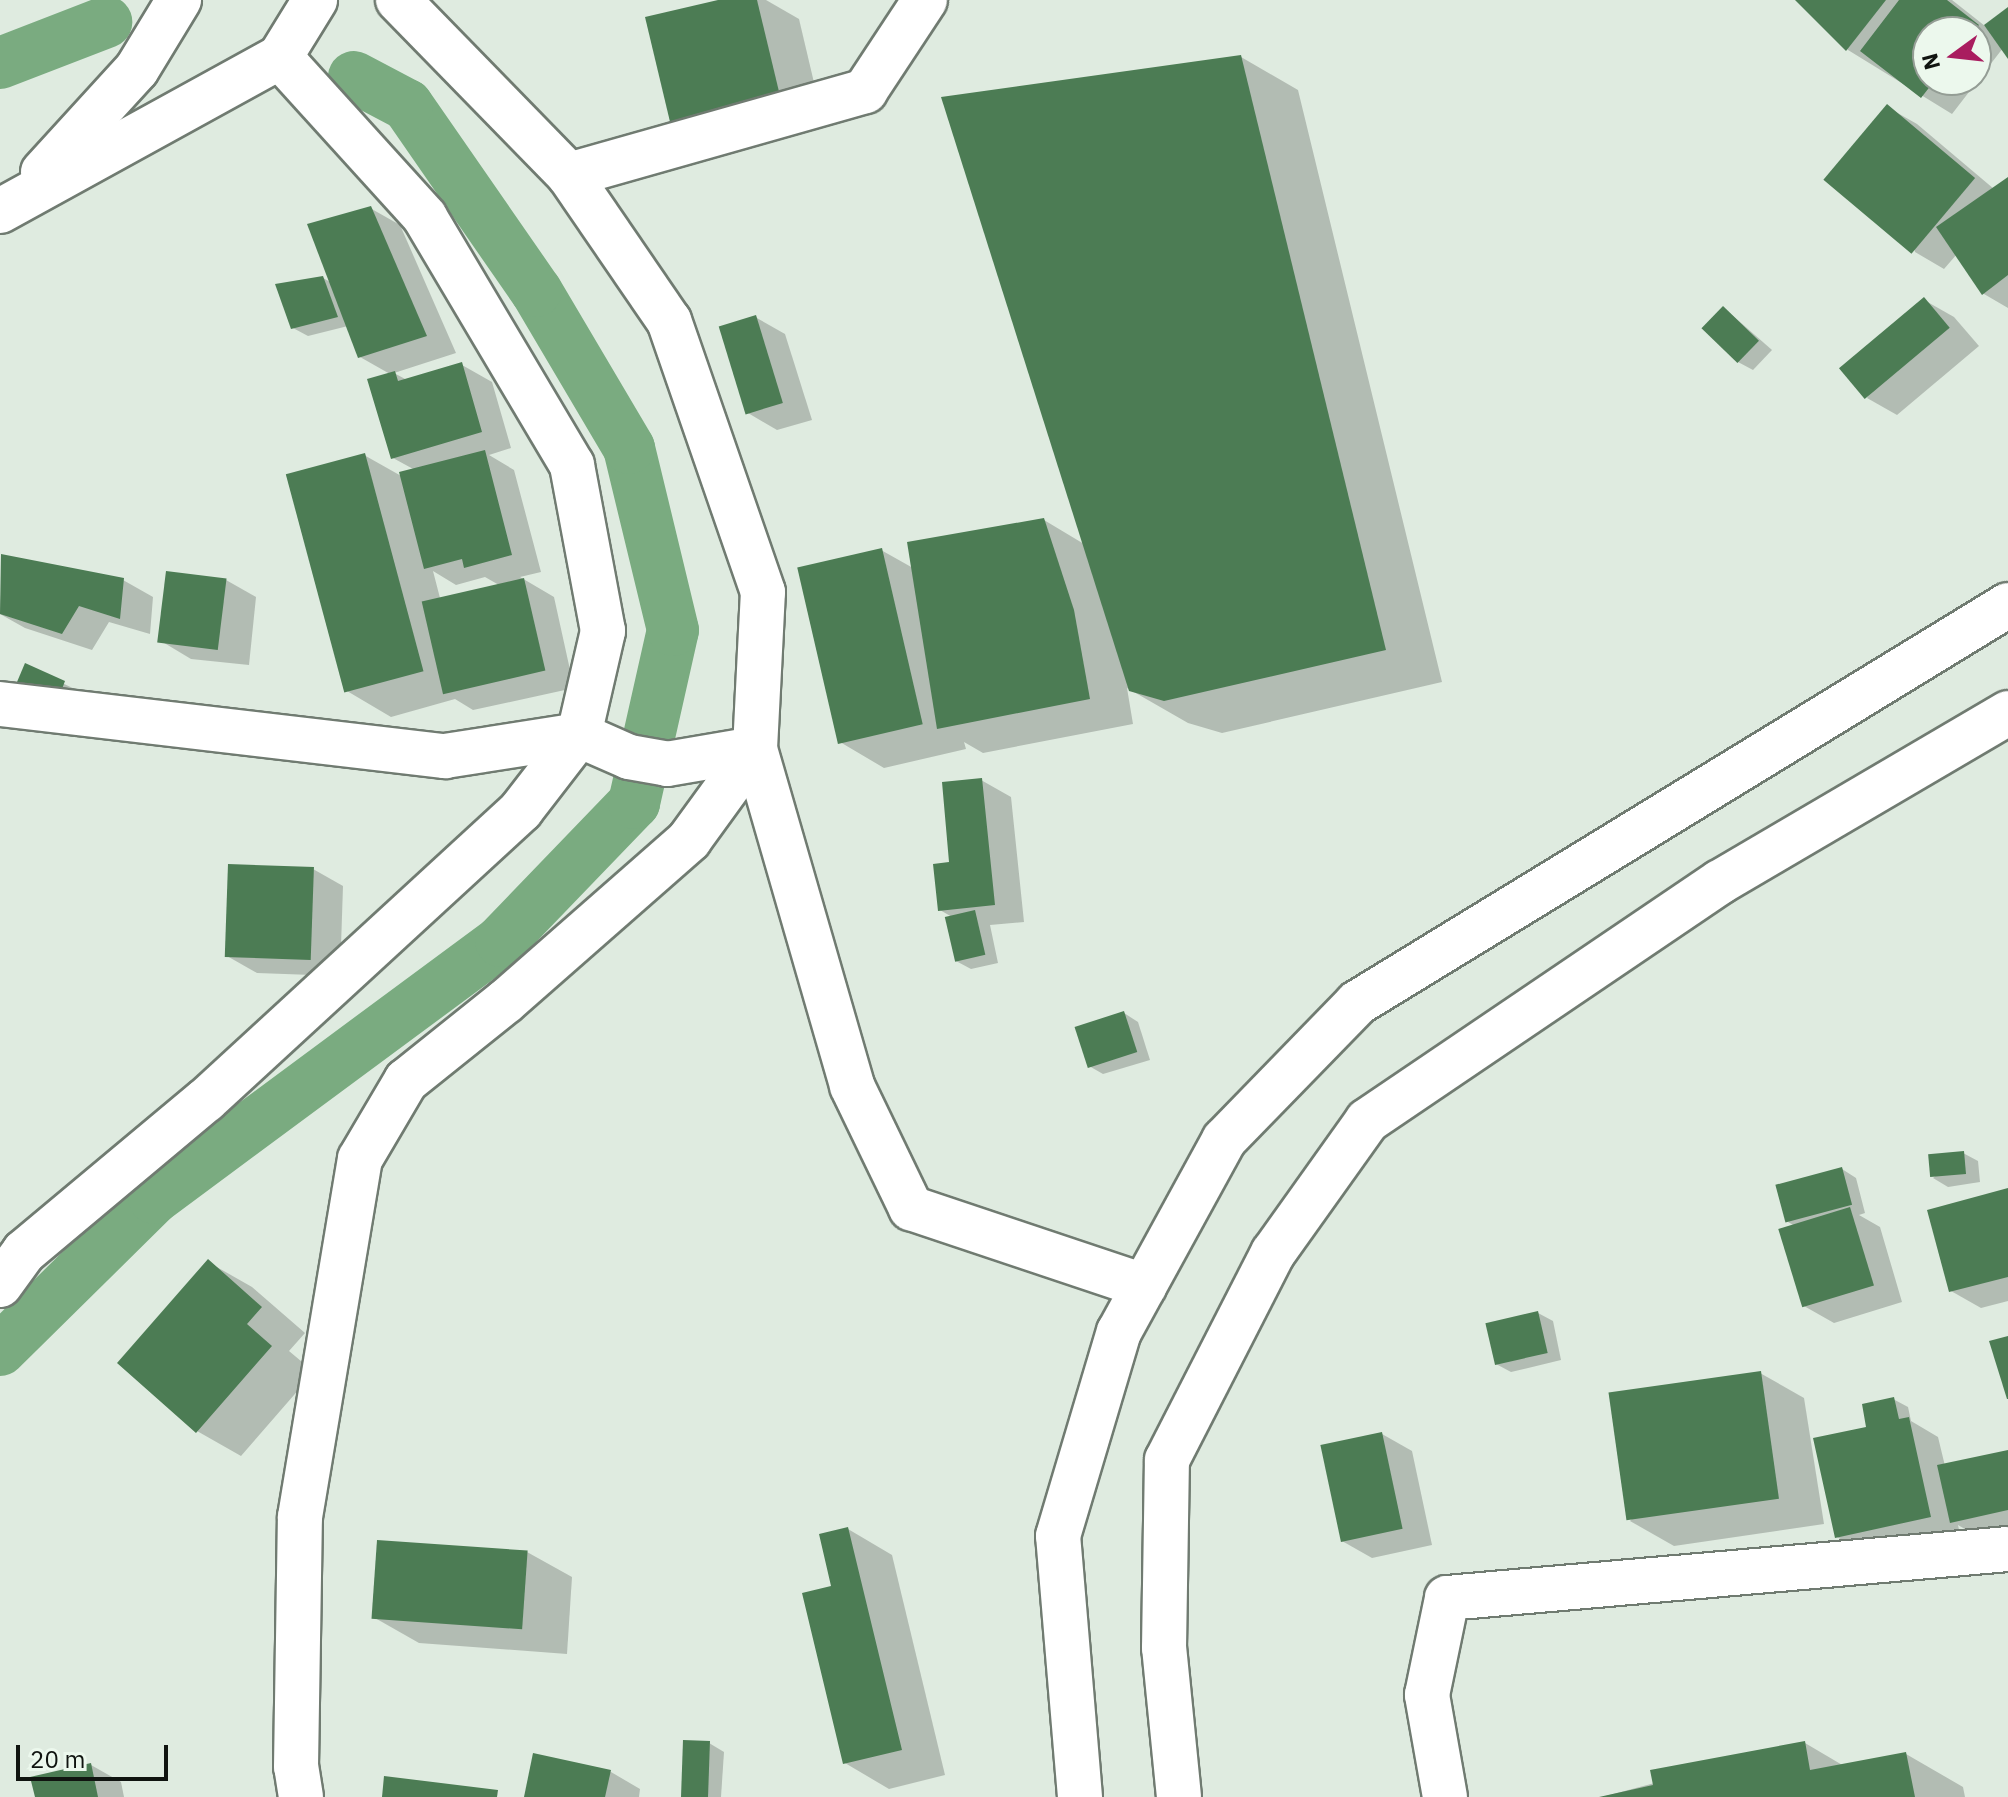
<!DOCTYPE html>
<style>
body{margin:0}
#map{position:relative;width:2008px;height:1797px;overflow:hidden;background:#dfebe0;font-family:"IBM Plex Sans",sans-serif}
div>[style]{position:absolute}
.shadow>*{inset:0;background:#0003}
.canal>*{height:52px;margin:-26px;padding:0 26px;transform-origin:26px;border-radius:26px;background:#7aab80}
.building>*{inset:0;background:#4c7c54;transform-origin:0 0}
.roads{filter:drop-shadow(2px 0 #707b71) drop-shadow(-2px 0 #707b71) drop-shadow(0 2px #707b71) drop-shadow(0 -2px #707b71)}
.street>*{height:44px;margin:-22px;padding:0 22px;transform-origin:22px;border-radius:22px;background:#fff}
.secondary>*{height:44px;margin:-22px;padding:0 22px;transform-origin:22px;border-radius:22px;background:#fff}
span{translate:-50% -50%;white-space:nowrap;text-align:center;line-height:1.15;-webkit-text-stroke:6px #ecf8ed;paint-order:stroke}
.north{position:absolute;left:1912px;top:16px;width:80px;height:80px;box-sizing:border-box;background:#ecf8ed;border:2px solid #949d95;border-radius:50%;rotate:255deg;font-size:22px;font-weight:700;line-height:32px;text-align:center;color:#101410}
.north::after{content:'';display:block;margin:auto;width:28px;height:36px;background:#a91d5f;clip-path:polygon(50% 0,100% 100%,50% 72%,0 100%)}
.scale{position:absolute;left:16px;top:1745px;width:152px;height:36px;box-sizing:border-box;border:4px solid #101410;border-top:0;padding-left:10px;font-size:24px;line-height:28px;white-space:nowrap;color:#101410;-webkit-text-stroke:6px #ecf8ed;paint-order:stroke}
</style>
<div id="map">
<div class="shadow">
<div style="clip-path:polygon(727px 0,766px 0,799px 19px,824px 125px,717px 150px)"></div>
<div style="clip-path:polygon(evenodd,1797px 0,1952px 0,1985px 26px,2008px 10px,2008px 55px,2003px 48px,1952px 114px,1848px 50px,1797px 0,1928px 32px,1976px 32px,1976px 80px,1928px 80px,1928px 32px)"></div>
<div style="clip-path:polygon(1241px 57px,1298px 90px,1442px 682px,1222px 733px,1188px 723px,1127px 688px,1133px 724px,983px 753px,964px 742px,966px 749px,884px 768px,840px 742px,881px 550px,913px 568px,1044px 520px,1084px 544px)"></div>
<div style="clip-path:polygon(1887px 107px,1917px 124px,1994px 189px,2008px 179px,2008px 308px,1984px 294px,1957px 254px,1944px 269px,1915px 252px)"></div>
<div style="clip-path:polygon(evenodd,370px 208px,400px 225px,456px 353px,394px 373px,407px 380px,462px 365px,492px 382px,511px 448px,489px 455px,514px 470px,541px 572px,520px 577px,554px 597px,574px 688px,473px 710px,455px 699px,391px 717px,347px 691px,364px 455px,403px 477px,415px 470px,393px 458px,390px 374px,360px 357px,348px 326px,308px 336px,293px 328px,323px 278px,332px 283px,370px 208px,433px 571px,456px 585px,485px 577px,499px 585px,440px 598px,433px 571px)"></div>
<div style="clip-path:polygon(1924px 300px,1954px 317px,1979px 346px,1897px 415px,1867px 398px)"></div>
<div style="clip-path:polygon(1724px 308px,1772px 350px,1753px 370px,1738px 362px)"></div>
<div style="clip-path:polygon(755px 317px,785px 334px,812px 420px,777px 430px,748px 413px)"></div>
<div style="clip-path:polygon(3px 557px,123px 580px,153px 597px,150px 634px,109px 622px,92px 650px,25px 628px,0 614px)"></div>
<div style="clip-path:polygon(226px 580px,256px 597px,249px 665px,191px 659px,161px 641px)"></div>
<div style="clip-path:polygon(26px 666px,79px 691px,73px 704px)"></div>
<div style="clip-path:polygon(981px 780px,1011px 797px,1024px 922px,990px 925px,998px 963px,971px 969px,956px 961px,952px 917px,940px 910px)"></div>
<div style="clip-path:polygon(313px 869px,343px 886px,340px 976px,257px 973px,227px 956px)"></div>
<div style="clip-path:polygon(1124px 1013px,1138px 1022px,1150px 1060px,1103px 1074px,1089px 1066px)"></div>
<div style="clip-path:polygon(1963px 1153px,1978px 1161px,1980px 1182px,1948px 1187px,1933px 1178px)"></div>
<div style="clip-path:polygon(1842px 1169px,1856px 1178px,1865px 1213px,1859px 1215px,1880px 1227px,1902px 1302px,1834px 1323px,1804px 1306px,1795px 1226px,1788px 1222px)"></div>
<div style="clip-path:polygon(2008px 1191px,2008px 1301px,1981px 1308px,1951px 1291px)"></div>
<div style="clip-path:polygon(208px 1262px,252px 1287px,305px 1333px,289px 1351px,314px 1372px,241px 1456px,197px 1431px)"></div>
<div style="clip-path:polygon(1538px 1313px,1553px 1321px,1561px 1360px,1511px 1372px,1496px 1364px)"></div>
<div style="clip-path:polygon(1760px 1373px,1804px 1398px,1824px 1524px,1674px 1546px,1630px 1521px)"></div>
<div style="clip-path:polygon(1893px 1399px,1908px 1407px,1911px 1421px,1938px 1437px,1945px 1466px,2008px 1452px,2008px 1533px,1982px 1539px,1958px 1525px,1960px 1534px,1867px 1554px,1837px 1537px,1868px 1428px)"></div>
<div style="clip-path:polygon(1382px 1434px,1412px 1451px,1432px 1545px,1372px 1558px,1342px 1541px)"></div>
<div style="clip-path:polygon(848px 1529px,892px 1555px,945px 1775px,889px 1789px,845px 1763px,833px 1588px)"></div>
<div style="clip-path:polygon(527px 1552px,572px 1577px,567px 1654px,419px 1643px,375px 1618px)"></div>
<div style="clip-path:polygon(709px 1743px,724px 1752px,721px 1797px,682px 1797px)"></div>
<div style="clip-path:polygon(1805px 1743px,1844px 1766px,1906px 1754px,1963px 1787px,1965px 1797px,1602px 1797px)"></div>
<div style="clip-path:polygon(91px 1765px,121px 1782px,124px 1797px,37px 1797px)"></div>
<div style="clip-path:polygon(611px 1772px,640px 1789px,639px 1797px,526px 1797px)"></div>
</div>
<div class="canal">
<div style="left:0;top:63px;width:114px;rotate:-21.1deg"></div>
<div style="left:0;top:1350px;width:216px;rotate:-44.6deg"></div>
<div style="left:154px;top:1198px;width:432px;rotate:-36.5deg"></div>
<div style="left:501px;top:941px;width:192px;rotate:-46.1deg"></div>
<div style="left:634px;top:803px;width:177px;rotate:-77.3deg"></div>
<div style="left:673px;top:630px;width:187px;rotate:-103.6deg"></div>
<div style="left:629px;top:448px;width:182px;rotate:-120.6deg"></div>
<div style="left:536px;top:291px;width:226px;rotate:-124.7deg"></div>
<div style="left:407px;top:105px;width:60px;rotate:-152.2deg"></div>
</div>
<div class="building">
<div style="clip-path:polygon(718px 0,757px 0,781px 100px,671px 126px,645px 17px)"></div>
<div style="clip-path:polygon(1795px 0,1886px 0,1846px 51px)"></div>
<div style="clip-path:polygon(1899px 0,1947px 0,1979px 25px,1973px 32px,1928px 32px,1928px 80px,1935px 80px,1921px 98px,1860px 51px)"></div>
<div style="clip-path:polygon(2008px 7px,2008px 59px,1984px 25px)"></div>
<div style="clip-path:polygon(1241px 55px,1386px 650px,1164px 701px,1129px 691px,941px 97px)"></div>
<div style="left:1887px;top:104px;width:115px;height:99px;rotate:40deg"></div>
<div style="clip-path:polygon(2008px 177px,2008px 275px,1982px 295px,1936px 227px)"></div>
<div style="clip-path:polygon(371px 206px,427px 336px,358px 358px,307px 224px)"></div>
<div style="clip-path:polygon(323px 276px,338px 317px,291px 329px,275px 284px)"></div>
<div style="left:1924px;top:297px;width:40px;height:111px;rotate:50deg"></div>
<div style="left:1723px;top:306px;width:50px;height:31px;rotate:44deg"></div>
<div style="left:756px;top:315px;width:92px;height:39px;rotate:73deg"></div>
<div style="clip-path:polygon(462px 362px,482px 432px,391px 459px,367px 379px,395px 371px,398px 381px)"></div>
<div style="clip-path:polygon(485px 450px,512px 555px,464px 568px,462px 559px,424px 569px,399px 472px)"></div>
<div style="left:365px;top:453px;width:226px;height:82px;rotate:75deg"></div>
<div style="clip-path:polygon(1044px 518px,1074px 610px,1090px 699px,937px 729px,907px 542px)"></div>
<div style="left:882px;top:548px;width:181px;height:87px;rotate:77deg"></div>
<div style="clip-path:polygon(1px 554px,124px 578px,120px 619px,79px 606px,62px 634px,0 614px)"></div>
<div style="left:166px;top:571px;width:61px;height:72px;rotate:7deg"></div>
<div style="left:524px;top:578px;width:95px;height:105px;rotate:77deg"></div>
<div style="clip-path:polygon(25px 663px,65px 681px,59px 697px,17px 682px)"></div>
<div style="clip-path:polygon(982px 778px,995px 905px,938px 911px,933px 864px,949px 862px,942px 782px)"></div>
<div style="left:228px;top:864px;width:86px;height:93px;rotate:2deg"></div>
<div style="left:975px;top:910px;width:46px;height:31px;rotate:77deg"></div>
<div style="left:1124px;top:1011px;width:43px;height:52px;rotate:72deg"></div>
<div style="left:1964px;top:1151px;width:23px;height:36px;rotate:85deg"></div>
<div style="left:1842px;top:1167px;width:39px;height:69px;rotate:75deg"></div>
<div style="clip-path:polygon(2008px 1188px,2008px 1277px,1949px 1292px,1927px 1210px)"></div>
<div style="left:1850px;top:1207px;width:82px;height:75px;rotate:73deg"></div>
<div style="clip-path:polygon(208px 1259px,262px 1307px,247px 1324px,272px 1346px,196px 1433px,117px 1363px)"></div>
<div style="left:1538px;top:1311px;width:43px;height:54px;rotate:77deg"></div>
<div style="clip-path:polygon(2008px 1336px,2008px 1399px,2007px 1399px,1989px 1341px)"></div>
<div style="left:1761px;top:1371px;width:129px;height:154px;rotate:82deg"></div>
<div style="clip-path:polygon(1894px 1397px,1899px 1419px,1909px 1417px,1931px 1517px,1835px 1538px,1813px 1438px,1866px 1427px,1862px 1404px)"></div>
<div style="left:1382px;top:1432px;width:99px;height:63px;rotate:78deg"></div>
<div style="clip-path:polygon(2008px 1450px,2008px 1510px,1950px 1523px,1937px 1465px)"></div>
<div style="clip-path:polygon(848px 1527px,902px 1750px,843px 1764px,802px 1593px,831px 1586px,819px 1534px)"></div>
<div style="left:377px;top:1540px;width:151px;height:79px;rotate:4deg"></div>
<div style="left:683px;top:1740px;width:27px;height:57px;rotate:2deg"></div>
<div style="clip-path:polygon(1805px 1741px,1810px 1770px,1906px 1752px,1915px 1797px,1599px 1797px,1653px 1785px,1650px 1770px)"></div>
<div style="clip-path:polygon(533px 1753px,611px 1770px,605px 1797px,524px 1797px)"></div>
<div style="clip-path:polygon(91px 1763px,98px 1797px,35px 1797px,30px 1777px)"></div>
<div style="clip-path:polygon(384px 1776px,498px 1790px,497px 1797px,382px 1797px)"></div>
</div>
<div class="roads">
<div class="street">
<div style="left:569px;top:175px;width:308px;rotate:-15.8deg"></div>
<div style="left:865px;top:91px;width:109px;rotate:-56.6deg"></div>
<div style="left:0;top:704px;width:448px;rotate:6.7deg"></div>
<div style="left:445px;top:756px;width:136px;rotate:-8.9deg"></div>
<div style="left:579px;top:735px;width:55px;rotate:23.7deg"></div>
<div style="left:629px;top:757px;width:39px;rotate:10deg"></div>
<div style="left:667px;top:764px;width:89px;rotate:-9.7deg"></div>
<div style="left:755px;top:749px;width:351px;rotate:73.9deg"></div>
<div style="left:852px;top:1086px;width:136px;rotate:64.2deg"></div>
<div style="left:911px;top:1208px;width:246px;rotate:18.5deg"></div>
<div style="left:0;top:1285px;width:41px;rotate:-54deg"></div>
<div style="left:24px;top:1252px;width:237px;rotate:-39.9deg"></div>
<div style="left:206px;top:1100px;width:428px;rotate:-42.6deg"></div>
<div style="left:521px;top:810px;width:95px;rotate:-52.3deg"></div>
<div style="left:579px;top:735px;width:107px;rotate:-77deg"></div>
<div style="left:603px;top:631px;width:169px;rotate:-100.6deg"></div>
<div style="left:572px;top:465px;width:288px;rotate:-120.7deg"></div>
<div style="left:425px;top:217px;width:216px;rotate:-132.2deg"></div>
<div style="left:301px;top:1797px;width:30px;rotate:-99deg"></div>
<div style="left:296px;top:1767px;width:250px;rotate:-89.1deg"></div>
<div style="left:300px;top:1517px;width:363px;rotate:-80.5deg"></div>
<div style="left:360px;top:1159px;width:91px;rotate:-59.5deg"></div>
<div style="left:406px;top:1081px;width:128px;rotate:-38.7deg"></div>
<div style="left:506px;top:1001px;width:244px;rotate:-41.3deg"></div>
<div style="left:689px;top:840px;width:112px;rotate:-54deg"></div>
<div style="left:755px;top:749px;width:157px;rotate:-87.1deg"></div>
<div style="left:763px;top:592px;width:287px;rotate:-109.1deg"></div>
<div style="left:669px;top:321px;width:177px;rotate:-124.4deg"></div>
<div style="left:569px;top:175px;width:245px;rotate:-134.3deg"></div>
<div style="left:1445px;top:1797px;width:104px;rotate:-100deg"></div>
<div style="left:1427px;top:1695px;width:99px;rotate:-78.3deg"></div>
<div style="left:1447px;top:1598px;width:563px;rotate:-4.99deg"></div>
</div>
<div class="secondary">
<div style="left:43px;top:172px;width:139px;rotate:-47.6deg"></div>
<div style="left:137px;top:69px;width:81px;rotate:-58.7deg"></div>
<div style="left:0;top:211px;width:320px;rotate:-28.8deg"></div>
<div style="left:280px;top:57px;width:67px;rotate:-58.4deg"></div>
<div style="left:1080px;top:1797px;width:262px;rotate:-94.8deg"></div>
<div style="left:1058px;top:1536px;width:213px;rotate:-73.4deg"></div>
<div style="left:1119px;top:1332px;width:219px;rotate:-61.3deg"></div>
<div style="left:1224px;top:1140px;width:191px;rotate:-45.8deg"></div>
<div style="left:1357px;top:1003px;width:763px;rotate:-31.44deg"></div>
<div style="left:1179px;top:1797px;width:150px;rotate:-95.7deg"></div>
<div style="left:1164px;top:1648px;width:188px;rotate:-89.1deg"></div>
<div style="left:1167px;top:1460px;width:233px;rotate:-62.9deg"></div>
<div style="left:1273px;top:1253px;width:162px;rotate:-54.5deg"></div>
<div style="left:1367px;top:1121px;width:426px;rotate:-34.1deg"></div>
<div style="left:1720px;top:882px;width:334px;rotate:-30.4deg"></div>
</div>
</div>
<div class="north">N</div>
<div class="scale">20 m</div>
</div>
